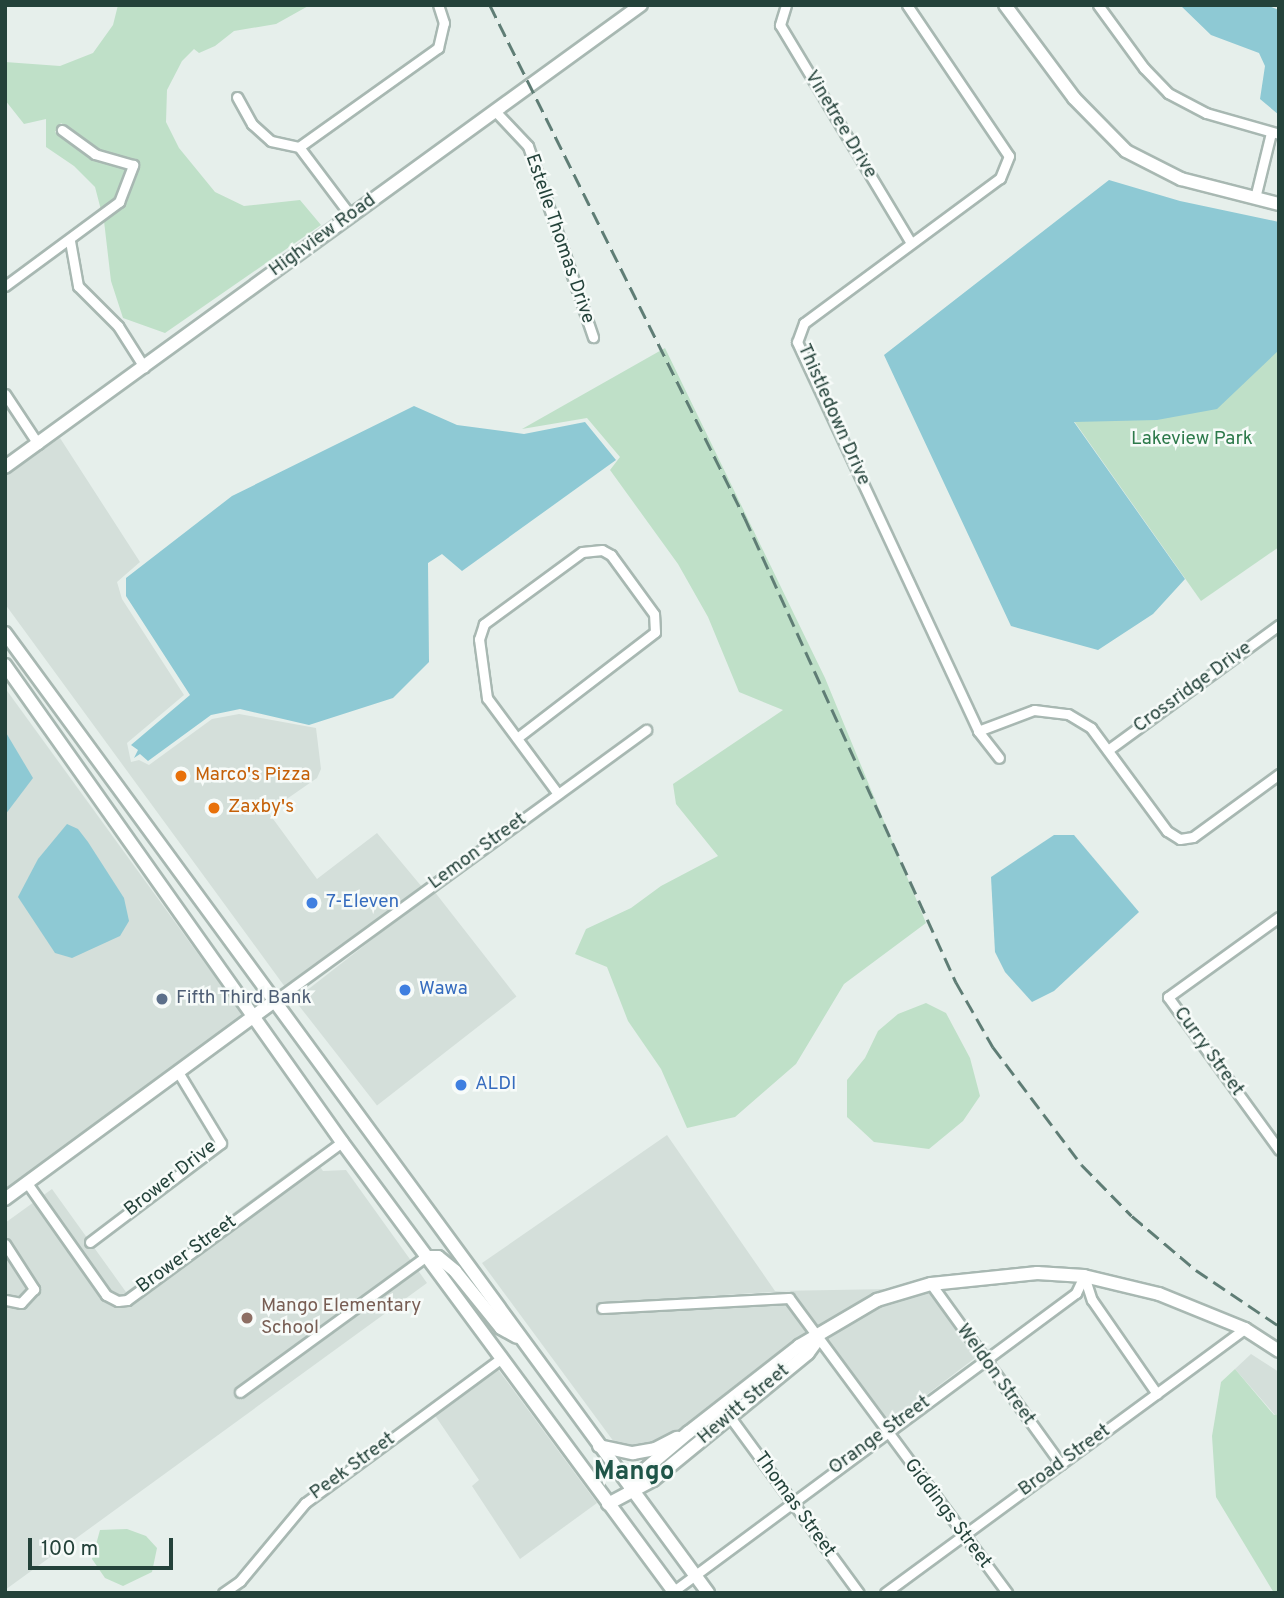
<!DOCTYPE html>
<style>
body{margin:0}
#map{position:relative;width:1284px;height:1598px;overflow:hidden;background:#e6efeb;font-family:Overpass,sans-serif}
div>[style]{position:absolute}
.built>*{inset:0;background:#d4dfda;transform-origin:0 0}
.green>*{inset:0;background:#bfe0c8}
.water>*{inset:0;background:#8ec9d4}
.roads{filter:drop-shadow(2px 0 #a8b8b2) drop-shadow(-2px 0 #a8b8b2) drop-shadow(0 2px #a8b8b2) drop-shadow(0 -2px #a8b8b2)}
.street>*{height:9px;margin:-4.5px;padding:0 4.5px;transform-origin:4.5px;border-radius:4.5px;background:#fff}
.secondary>*{height:12px;margin:-6px;padding:0 6px;transform-origin:6px;border-radius:6px;background:#fff}
.rail>*{height:2.5px;margin-top:-1.25px;transform-origin:0;background:repeating-linear-gradient(90deg,#5f7d75 0 14px,transparent 0 21px)}
.dots>*{width:19px;height:19px;translate:-50% -50%;box-sizing:border-box;border:4px solid #f7fbf9;border-radius:50%}
span{translate:-50% -50%;white-space:nowrap;text-align:center;line-height:1.15;-webkit-text-stroke:5px #f7fbf9;paint-order:stroke}
.street-label{font-size:19px;color:#24423a}
.park-label{font-size:19px;color:#2d7a4b}
.food-label{font-size:19px;color:#c56008}
.left{translate:0 -50%;text-align:left}
.shop-label{font-size:19px;color:#366cbe}
.service-label{font-size:19px;color:#4e5e75}
.education-label{font-size:19px;color:#785e54}
.district-label{font-size:26px;color:#1f5548;font-weight:700}
.frame{position:absolute;inset:0;border:7px solid #24423a;pointer-events:none}
.scale{position:absolute;left:28px;top:1538px;width:145px;height:32px;box-sizing:border-box;border:4px solid #24423a;border-top:0;padding-left:9px;font-size:21px;line-height:24px;white-space:nowrap;color:#24423a;-webkit-text-stroke:5px #f7fbf9;paint-order:stroke}
</style>
<div id="map">
<div class="built">
<div style="clip-path:polygon(60px 438px,140px 562px,117px 582px,122px 599px,184px 695px,127px 743px,131px 762px,139px 760px,149px 765px,212px 719px,239px 714px,316px 728px,321px 769px,317px 778px,268px 812px,317px 879px,377px 833px,422px 887px,285px 987px,5px 604px,5px 475px)"></div>
<div style="clip-path:polygon(5px 688px,244px 1017px,5px 1193px)"></div>
<div style="left:434px;top:891px;width:134px;height:177px;rotate:52deg"></div>
<div style="clip-path:polygon(667px 1135px,775px 1291px,891px 1289px,820px 1331px,790px 1291px,597px 1303px,597px 1313px,786px 1304px,810px 1336px,686px 1428px,654px 1444px,617px 1446px,482px 1263px)"></div>
<div style="clip-path:polygon(312px 1155px,323px 1171px,346px 1170px,427px 1283px,5px 1590px,5px 1223px,52px 1189px,126px 1292px)"></div>
<div style="clip-path:polygon(928px 1290px,975px 1358px,887px 1425px,826px 1339px,879px 1304px)"></div>
<div style="clip-path:polygon(1251px 1354px,1279px 1372px,1279px 1414px,1275px 1415px,1235px 1369px)"></div>
<div style="clip-path:polygon(497px 1368px,597px 1503px,520px 1559px,472px 1486px,479px 1480px,434px 1414px)"></div>
</div>
<div class="green">
<div style="clip-path:polygon(118px 5px,310px 5px,276px 24px,234px 31px,215px 46px,199px 53px,194px 49px,182px 61px,167px 90px,166px 122px,179px 148px,215px 192px,244px 206px,300px 200px,321px 225px,165px 333px,123px 318px,111px 281px,104px 221px,124px 204px,140px 162px,98px 149px,61px 123px,55px 132px,91px 158px,126px 169px,115px 199px,101px 210px,95px 187px,74px 166px,46px 147px,46px 119px,24px 124px,5px 100px,5px 62px,60px 66px,93px 53px,113px 25px)"></div>
<div style="clip-path:polygon(1279px 270px,1279px 547px,1201px 601px,1074px 421px)"></div>
<div style="clip-path:polygon(665px 348px,825px 678px,926px 923px,844px 984px,796px 1064px,735px 1117px,687px 1128px,661px 1069px,628px 1021px,607px 967px,575px 954px,586px 929px,631px 908px,661px 886px,718px 856px,676px 804px,673px 784px,783px 710px,739px 692px,708px 617px,678px 564px,610px 470px,620px 457px,587px 418px,522px 429px)"></div>
<div style="clip-path:polygon(926px 1003px,946px 1013px,970px 1058px,980px 1096px,963px 1121px,929px 1149px,874px 1142px,847px 1117px,847px 1080px,865px 1058px,878px 1031px,898px 1014px)"></div>
<div style="clip-path:polygon(1235px 1369px,1274px 1415px,1279px 1414px,1279px 1593px,1274px 1593px,1216px 1497px,1212px 1436px,1221px 1382px)"></div>
<div style="clip-path:polygon(127px 1529px,146px 1536px,157px 1548px,152px 1572px,123px 1586px,105px 1578px,92px 1559px,100px 1530px)"></div>
</div>
<div class="water">
<div style="clip-path:polygon(1180px 5px,1266px 5px,1279px 10px,1279px 115px,1260px 99px,1265px 66px,1259px 53px,1211px 35px)"></div>
<div style="clip-path:polygon(1109px 180px,1180px 201px,1279px 222px,1279px 350px,1217px 409px,1157px 420px,1074px 422px,1185px 579px,1153px 614px,1098px 650px,1011px 626px,884px 355px)"></div>
<div style="clip-path:polygon(414px 406px,457px 425px,524px 434px,585px 422px,616px 460px,462px 571px,442px 554px,428px 563px,429px 662px,393px 698px,309px 725px,240px 709px,211px 715px,148px 761px,140px 754px,134px 758px,138px 750px,131px 745px,190px 695px,126px 596px,126px 578px,232px 496px)"></div>
<div style="clip-path:polygon(5px 731px,33px 778px,5px 815px)"></div>
<div style="clip-path:polygon(67px 824px,78px 829px,88px 842px,124px 898px,129px 921px,120px 936px,72px 958px,55px 953px,18px 897px,38px 859px)"></div>
<div style="clip-path:polygon(1054px 835px,1074px 835px,1139px 912px,1054px 991px,1032px 1002px,1005px 972px,995px 952px,991px 877px)"></div>
</div>
<div class="roads">
<div class="street">
<div style="left:786px;top:5px;width:21px;rotate:107deg"></div>
<div style="left:780px;top:25px;width:254px;rotate:59deg"></div>
<div style="left:907px;top:5px;width:182px;rotate:56deg"></div>
<div style="left:1009px;top:156px;width:24px;rotate:112deg"></div>
<div style="left:1000px;top:178px;width:244px;rotate:143.5deg"></div>
<div style="left:804px;top:323px;width:20px;rotate:110deg"></div>
<div style="left:797px;top:342px;width:429px;rotate:65deg"></div>
<div style="left:978px;top:731px;width:34px;rotate:52deg"></div>
<div style="left:1098px;top:5px;width:78px;rotate:53.9deg"></div>
<div style="left:1144px;top:68px;width:35px;rotate:46deg"></div>
<div style="left:1168px;top:93px;width:43px;rotate:27.8deg"></div>
<div style="left:1206px;top:113px;width:76px;rotate:16deg"></div>
<div style="left:237px;top:97px;width:31px;rotate:61deg"></div>
<div style="left:252px;top:124px;width:25px;rotate:42deg"></div>
<div style="left:271px;top:141px;width:29px;rotate:12deg"></div>
<div style="left:299px;top:147px;width:86px;rotate:53deg"></div>
<div style="left:495px;top:111px;width:48px;rotate:46.7deg"></div>
<div style="left:528px;top:146px;width:202px;rotate:71.2deg"></div>
<div style="left:299px;top:147px;width:171px;rotate:-35.5deg"></div>
<div style="left:438px;top:48px;width:26px;rotate:-77deg"></div>
<div style="left:444px;top:23px;width:19px;rotate:-108deg"></div>
<div style="left:1255px;top:198px;width:67px;rotate:-76.2deg"></div>
<div style="left:70px;top:241px;width:46px;rotate:79.9deg"></div>
<div style="left:78px;top:286px;width:57px;rotate:45deg"></div>
<div style="left:118px;top:326px;width:49px;rotate:57.6deg"></div>
<div style="left:5px;top:286px;width:142px;rotate:-36.4deg"></div>
<div style="left:119px;top:202px;width:40px;rotate:-69deg"></div>
<div style="left:133px;top:165px;width:40px;rotate:-164deg"></div>
<div style="left:95px;top:154px;width:41px;rotate:-144deg"></div>
<div style="left:5px;top:394px;width:60px;rotate:56.6deg"></div>
<div style="left:978px;top:731px;width:60px;rotate:-20.6deg"></div>
<div style="left:1034px;top:710px;width:34px;rotate:7deg"></div>
<div style="left:1068px;top:714px;width:27px;rotate:31deg"></div>
<div style="left:1091px;top:728px;width:128px;rotate:53.6deg"></div>
<div style="left:1167px;top:831px;width:15px;rotate:32deg"></div>
<div style="left:1180px;top:839px;width:13px;rotate:-9deg"></div>
<div style="left:1193px;top:837px;width:107px;rotate:-36.2deg"></div>
<div style="left:517px;top:738px;width:174px;rotate:-37.5deg"></div>
<div style="left:655px;top:632px;width:18px;rotate:-93deg"></div>
<div style="left:654px;top:614px;width:73px;rotate:-126.1deg"></div>
<div style="left:611px;top:555px;width:10px;rotate:-151deg"></div>
<div style="left:602px;top:550px;width:20px;rotate:174deg"></div>
<div style="left:582px;top:552px;width:122px;rotate:143.7deg"></div>
<div style="left:484px;top:624px;width:16px;rotate:108deg"></div>
<div style="left:479px;top:639px;width:60px;rotate:82.3deg"></div>
<div style="left:487px;top:698px;width:119px;rotate:53.5deg"></div>
<div style="left:1108px;top:750px;width:212px;rotate:-36.2deg"></div>
<div style="left:1279px;top:917px;width:137px;rotate:144.2deg"></div>
<div style="left:1168px;top:997px;width:189px;rotate:54deg"></div>
<div style="left:277px;top:999px;width:457px;rotate:-36.1deg"></div>
<div style="left:27px;top:1183px;width:137px;rotate:54.8deg"></div>
<div style="left:106px;top:1295px;width:13px;rotate:27deg"></div>
<div style="left:118px;top:1301px;width:9px;rotate:-6deg"></div>
<div style="left:127px;top:1300px;width:267px;rotate:-36.3deg"></div>
<div style="left:90px;top:1242px;width:164px;rotate:-37.1deg"></div>
<div style="left:221px;top:1143px;width:83px;rotate:-121.2deg"></div>
<div style="left:5px;top:1244px;width:54px;rotate:57.2deg"></div>
<div style="left:34px;top:1289px;width:19px;rotate:133deg"></div>
<div style="left:21px;top:1303px;width:16px;rotate:-169deg"></div>
<div style="left:1084px;top:1276px;width:25px;rotate:72deg"></div>
<div style="left:1092px;top:1300px;width:114px;rotate:55.3deg"></div>
<div style="left:931px;top:1284px;width:222px;rotate:54.2deg"></div>
<div style="left:602px;top:1308px;width:187px;rotate:-3.1deg"></div>
<div style="left:789px;top:1298px;width:367px;rotate:53.5deg"></div>
<div style="left:240px;top:1392px;width:229px;rotate:-36.1deg"></div>
<div style="left:730px;top:1417px;width:218px;rotate:53.8deg"></div>
<div style="left:223px;top:1593px;width:21px;rotate:-35deg"></div>
<div style="left:240px;top:1581px;width:102px;rotate:-50.2deg"></div>
<div style="left:305px;top:1503px;width:242px;rotate:-36.4deg"></div>
<div style="left:671px;top:1593px;width:504px;rotate:-36.53deg"></div>
<div style="left:1076px;top:1293px;width:19px;rotate:-65deg"></div>
<div style="left:885px;top:1593px;width:446px;rotate:-36.3deg"></div>
</div>
<div class="secondary">
<div style="left:1005px;top:5px;width:116px;rotate:53.4deg"></div>
<div style="left:1074px;top:98px;width:74px;rotate:45.5deg"></div>
<div style="left:1126px;top:151px;width:62px;rotate:27deg"></div>
<div style="left:1181px;top:179px;width:101px;rotate:14.3deg"></div>
<div style="left:5px;top:467px;width:786px;rotate:-36deg"></div>
<div style="left:5px;top:633px;width:1190px;rotate:53.78deg"></div>
<div style="left:5px;top:665px;width:584px;rotate:54.76deg"></div>
<div style="left:342px;top:1142px;width:561px;rotate:53.56deg"></div>
<div style="left:5px;top:1199px;width:338px;rotate:-36.3deg"></div>
<div style="left:425px;top:1257px;width:13px"></div>
<div style="left:438px;top:1257px;width:22px;rotate:39deg"></div>
<div style="left:455px;top:1271px;width:73px;rotate:51.1deg"></div>
<div style="left:501px;top:1328px;width:18px;rotate:29deg"></div>
<div style="left:599px;top:1446px;width:35px;rotate:12deg"></div>
<div style="left:633px;top:1453px;width:22px;rotate:-10deg"></div>
<div style="left:655px;top:1449px;width:25px;rotate:-27deg"></div>
<div style="left:630px;top:1489px;width:22px;rotate:-54deg"></div>
<div style="left:643px;top:1471px;width:60px;rotate:-40.3deg"></div>
<div style="left:689px;top:1432px;width:140px;rotate:-38deg"></div>
<div style="left:799px;top:1346px;width:91px;rotate:-30.5deg"></div>
<div style="left:877px;top:1300px;width:56px;rotate:-16.5deg"></div>
<div style="left:931px;top:1284px;width:107px;rotate:-5.9deg"></div>
<div style="left:1037px;top:1273px;width:47px;rotate:3.7deg"></div>
<div style="left:1084px;top:1276px;width:77px;rotate:13.5deg"></div>
<div style="left:1159px;top:1294px;width:93px;rotate:22.1deg"></div>
<div style="left:1245px;top:1329px;width:40px;rotate:32.9deg"></div>
<div style="left:608px;top:1504px;width:51px;rotate:-28.1deg"></div>
<div style="left:653px;top:1480px;width:200px;rotate:-39.3deg"></div>
<div style="left:808px;top:1353px;width:17px;rotate:-54deg"></div>
</div>
</div>
<div class="rail">
<div style="left:490px;top:5px;width:573px;rotate:63.57deg"></div>
<div style="left:745px;top:518px;width:510px;rotate:65.55deg"></div>
<div style="left:956px;top:982px;width:75px;rotate:60.4deg"></div>
<div style="left:993px;top:1047px;width:148px;rotate:53deg"></div>
<div style="left:1082px;top:1165px;width:71px;rotate:45.6deg"></div>
<div style="left:1132px;top:1216px;width:84px;rotate:40.2deg"></div>
<div style="left:1196px;top:1270px;width:100px;rotate:34deg"></div>
</div>
<div class="dots">
<div style="left:181px;top:776px;background:#e8710a"></div>
<div style="left:214px;top:808px;background:#e8710a"></div>
<div style="left:312px;top:903px;background:#3f7fe0"></div>
<div style="left:405px;top:990px;background:#3f7fe0"></div>
<div style="left:162px;top:999px;background:#5c6f8a"></div>
<div style="left:461px;top:1085px;background:#3f7fe0"></div>
<div style="left:247px;top:1318px;background:#8d6e63"></div>
</div>
<div class="street-label">
<span style="left:840px;top:125px;rotate:59deg">Vinetree Drive</span>
<span style="left:323px;top:236px;rotate:-36deg">Highview Road</span>
<span style="left:559px;top:239px;rotate:71deg">Estelle Thomas Drive</span>
<span style="left:833px;top:415px;rotate:66deg">Thistledown Drive</span>
<span style="left:1193px;top:688px;rotate:-36deg">Crossridge Drive</span>
<span style="left:478px;top:852px;rotate:-36deg">Lemon Street</span>
<span style="left:1208px;top:1052px;rotate:54deg">Curry Street</span>
<span style="left:171px;top:1179px;rotate:-38deg">Brower Drive</span>
<span style="left:187px;top:1255px;rotate:-36deg">Brower Street</span>
<span style="left:995px;top:1375px;rotate:54deg">Weldon Street</span>
<span style="left:744px;top:1405px;rotate:-40deg">Hewitt Street</span>
<span style="left:880px;top:1436px;rotate:-36deg">Orange Street</span>
<span style="left:1065px;top:1461px;rotate:-36deg">Broad Street</span>
<span style="left:353px;top:1467px;rotate:-36deg">Peek Street</span>
<span style="left:794px;top:1505px;rotate:54deg">Thomas Street</span>
<span style="left:947px;top:1514px;rotate:53deg">Giddings Street</span>
</div>
<div class="park-label">
<span style="left:1192px;top:440px">Lakeview Park</span>
</div>
<div class="food-label">
<span class="left" style="left:195px;top:776px">Marco's Pizza</span>
<span class="left" style="left:228px;top:808px">Zaxby's</span>
</div>
<div class="shop-label">
<span class="left" style="left:326px;top:903px">7-Eleven</span>
<span class="left" style="left:419px;top:990px">Wawa</span>
<span class="left" style="left:475px;top:1085px">ALDI</span>
</div>
<div class="service-label">
<span class="left" style="left:176px;top:999px">Fifth Third Bank</span>
</div>
<div class="education-label">
<span class="left" style="left:261px;top:1318px">Mango Elementary<br>School</span>
</div>
<div class="district-label">
<span style="left:634px;top:1473px">Mango</span>
</div>
<div class="frame"></div>
<div class="scale">100 m</div>
</div>
